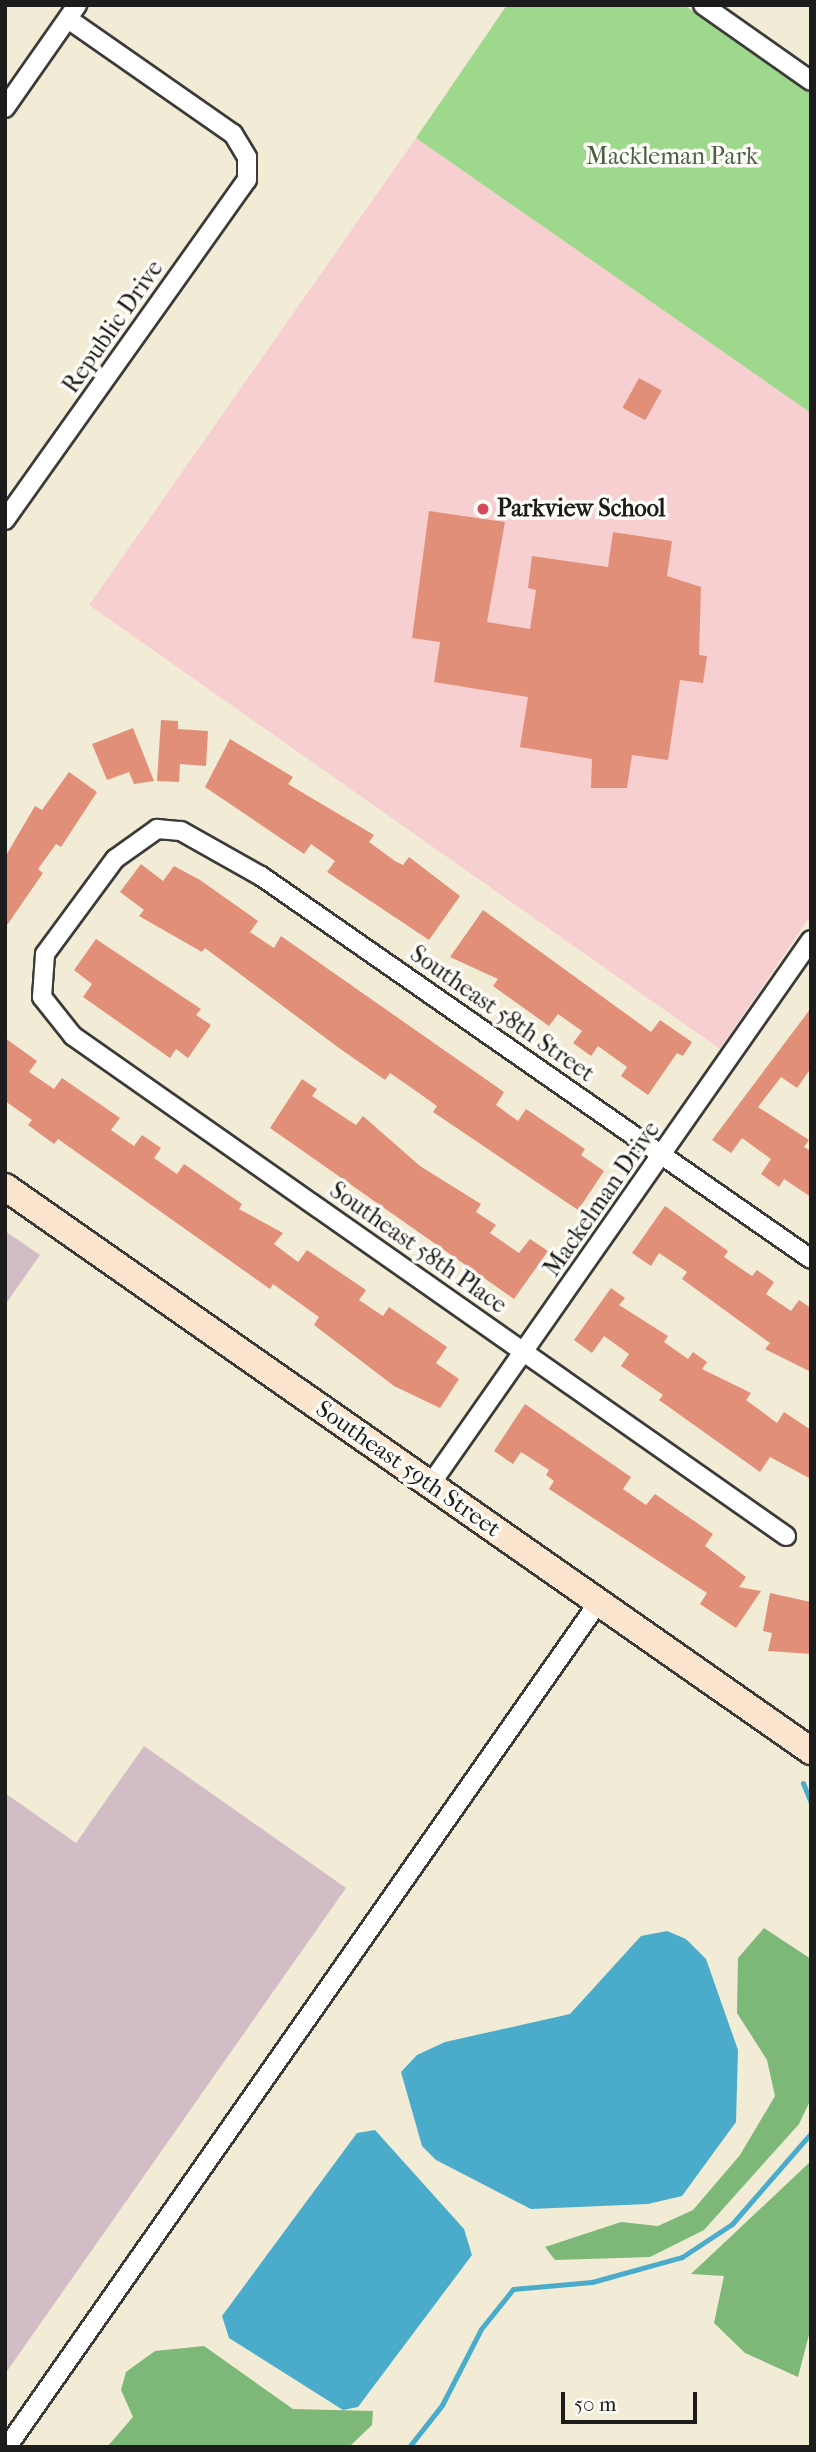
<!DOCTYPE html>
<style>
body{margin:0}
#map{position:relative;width:816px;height:2452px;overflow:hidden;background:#f2ecd6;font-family:"IM FELL French Canon",serif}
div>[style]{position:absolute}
.built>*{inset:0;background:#f7cfd1}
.industrial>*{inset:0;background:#d2bdc6}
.green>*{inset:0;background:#9dd88c}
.forest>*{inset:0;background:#7eb878}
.water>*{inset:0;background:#4aacca}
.stream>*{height:5px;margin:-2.5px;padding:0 2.5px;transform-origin:2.5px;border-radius:2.5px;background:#4aacca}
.building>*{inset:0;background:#e28f79;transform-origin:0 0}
.roads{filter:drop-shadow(2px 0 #3c3b38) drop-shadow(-2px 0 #3c3b38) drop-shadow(0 2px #3c3b38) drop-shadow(0 -2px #3c3b38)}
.street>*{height:18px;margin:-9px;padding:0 9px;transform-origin:9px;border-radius:9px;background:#fff}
.secondary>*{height:26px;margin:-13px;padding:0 13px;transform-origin:13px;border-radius:13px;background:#fbe5cf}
.dots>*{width:19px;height:19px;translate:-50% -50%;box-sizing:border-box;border:4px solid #fdfcf7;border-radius:50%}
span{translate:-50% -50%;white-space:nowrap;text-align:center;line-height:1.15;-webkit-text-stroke:7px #fdfcf7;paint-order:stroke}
.park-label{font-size:24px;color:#495e43}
.street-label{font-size:24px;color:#1c1c1c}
.poi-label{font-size:24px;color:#1c1c1c;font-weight:700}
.left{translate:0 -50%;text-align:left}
.frame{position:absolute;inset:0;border:7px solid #1c1c1c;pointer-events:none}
.scale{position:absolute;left:561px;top:2392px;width:136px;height:32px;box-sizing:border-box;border:4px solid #1c1c1c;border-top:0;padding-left:9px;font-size:21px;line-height:24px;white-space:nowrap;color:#1c1c1c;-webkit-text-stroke:5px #fdfcf7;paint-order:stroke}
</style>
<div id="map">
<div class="built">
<div style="clip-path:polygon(416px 138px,811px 413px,811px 915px,720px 1049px,89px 605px)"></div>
</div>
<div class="industrial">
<div style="clip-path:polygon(5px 1231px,40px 1255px,5px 1305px)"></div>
<div style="clip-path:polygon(144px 1746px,346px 1888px,5px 2374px,5px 1793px,76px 1843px)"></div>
</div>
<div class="green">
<div style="clip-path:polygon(507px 5px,684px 5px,811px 94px,811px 413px,416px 138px)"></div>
</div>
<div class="forest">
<div style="clip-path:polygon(764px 1928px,811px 1959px,811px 2099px,799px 2124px,704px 2230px,650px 2257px,555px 2260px,545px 2247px,621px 2222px,658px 2226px,693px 2210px,740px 2155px,775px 2096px,767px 2060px,737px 2013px,738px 1958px)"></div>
<div style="clip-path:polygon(811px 2161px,811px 2327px,798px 2377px,745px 2353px,714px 2323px,724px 2276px,691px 2274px)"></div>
<div style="clip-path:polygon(204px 2346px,293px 2409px,373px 2411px,372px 2425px,349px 2447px,107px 2447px,133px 2417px,121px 2390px,126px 2372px,155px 2351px)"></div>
</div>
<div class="water">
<div style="clip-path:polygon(667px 1931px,686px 1939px,706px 1959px,738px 2050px,736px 2122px,682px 2196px,648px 2204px,531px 2209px,436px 2160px,422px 2146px,401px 2072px,417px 2055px,445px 2042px,570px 2014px,641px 1936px)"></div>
<div style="clip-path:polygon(375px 2130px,464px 2229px,472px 2255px,358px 2407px,343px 2410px,229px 2338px,222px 2316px,357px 2133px)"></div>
</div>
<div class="stream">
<div style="left:803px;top:1783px;width:22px;rotate:68deg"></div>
<div style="left:409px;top:2447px;width:53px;rotate:-51.8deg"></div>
<div style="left:442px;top:2405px;width:85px;rotate:-62.8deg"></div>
<div style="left:481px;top:2329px;width:51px;rotate:-51.3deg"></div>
<div style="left:513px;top:2289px;width:79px;rotate:-5.1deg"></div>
<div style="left:592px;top:2282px;width:93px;rotate:-15.5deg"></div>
<div style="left:682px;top:2257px;width:60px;rotate:-33.4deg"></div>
<div style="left:732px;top:2224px;width:121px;rotate:-49deg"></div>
</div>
<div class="building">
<div style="left:639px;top:378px;width:26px;height:34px;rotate:29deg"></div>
<div style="clip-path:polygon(429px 511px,505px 522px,487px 622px,530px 629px,536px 590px,528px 588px,532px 556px,608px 567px,613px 532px,672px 541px,667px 576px,701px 587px,699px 655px,707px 656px,703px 683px,680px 680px,668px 760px,632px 755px,627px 788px,591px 788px,592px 759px,520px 747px,528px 697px,434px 682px,440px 642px,412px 638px)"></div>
<div style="clip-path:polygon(161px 720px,178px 721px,178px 729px,208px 731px,206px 766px,180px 764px,179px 782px,157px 781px)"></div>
<div style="clip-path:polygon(133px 728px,154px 781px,134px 784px,129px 772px,107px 780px,92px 744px)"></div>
<div style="clip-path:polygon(230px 739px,293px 777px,288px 784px,374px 835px,369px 842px,395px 861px,403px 865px,409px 857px,460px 896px,429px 940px,327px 872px,335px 861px,311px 844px,304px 854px,205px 787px)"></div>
<div style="clip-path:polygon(69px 772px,97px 792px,61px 847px,56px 844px,38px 869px,43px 873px,5px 928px,5px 857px,35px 806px,42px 810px)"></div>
<div style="clip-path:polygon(141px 864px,163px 881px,174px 866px,200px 880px,258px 921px,250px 932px,274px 948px,281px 936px,504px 1092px,496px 1105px,518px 1121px,526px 1109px,585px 1149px,581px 1155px,604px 1171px,578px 1210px,433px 1112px,437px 1106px,406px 1084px,390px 1073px,385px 1080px,339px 1048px,205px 948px,202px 952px,139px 916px,144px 910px,120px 892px)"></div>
<div style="clip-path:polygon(483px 910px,651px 1032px,660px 1020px,692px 1042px,683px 1056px,677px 1053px,648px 1095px,621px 1076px,627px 1067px,598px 1046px,591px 1056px,573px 1043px,582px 1031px,558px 1014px,549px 1026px,493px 986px,498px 979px,450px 957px)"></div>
<div style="clip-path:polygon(96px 939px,201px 1009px,196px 1015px,211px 1025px,188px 1058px,176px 1049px,170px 1058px,83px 997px,92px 984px,74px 970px)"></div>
<div style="clip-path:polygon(811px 1008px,811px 1068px,797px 1088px,781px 1077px,758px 1107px,809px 1140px,804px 1147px,811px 1151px,811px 1197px,784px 1179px,779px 1187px,761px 1174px,771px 1159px,742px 1138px,731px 1153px,712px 1140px)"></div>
<div style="clip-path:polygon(5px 1038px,37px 1061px,29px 1072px,54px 1089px,62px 1078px,120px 1118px,111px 1130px,134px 1146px,142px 1135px,161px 1148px,154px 1158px,177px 1174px,184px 1164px,242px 1204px,239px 1209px,283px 1233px,274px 1244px,298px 1262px,307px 1250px,366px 1290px,359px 1300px,383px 1316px,389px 1307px,447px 1347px,436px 1363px,459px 1379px,440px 1408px,394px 1386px,314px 1325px,319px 1317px,273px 1284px,270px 1289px,58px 1139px,54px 1144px,28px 1125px,32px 1120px,5px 1101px)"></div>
<div style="clip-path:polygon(302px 1079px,317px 1089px,312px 1096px,356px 1125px,363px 1116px,420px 1166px,481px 1204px,476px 1212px,496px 1225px,490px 1233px,519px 1253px,530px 1239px,548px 1251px,514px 1299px,270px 1128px)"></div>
<div style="clip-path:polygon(665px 1206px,728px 1251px,724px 1257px,752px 1276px,757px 1270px,774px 1282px,766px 1294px,791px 1311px,799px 1300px,811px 1308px,811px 1372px,765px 1349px,770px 1343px,682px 1279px,687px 1272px,659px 1253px,651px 1266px,632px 1253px)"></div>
<div style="clip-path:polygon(611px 1288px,625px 1298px,619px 1305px,668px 1336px,664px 1342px,688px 1359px,693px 1352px,707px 1362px,702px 1369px,751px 1393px,746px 1400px,777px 1423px,784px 1412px,811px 1430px,811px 1479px,770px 1457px,760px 1472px,659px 1400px,663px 1395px,621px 1366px,629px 1354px,604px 1336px,592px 1353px,574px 1340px)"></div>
<div style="clip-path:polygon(525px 1404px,631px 1477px,623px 1489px,646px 1505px,655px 1494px,713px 1534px,705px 1546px,746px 1577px,739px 1587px,761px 1591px,736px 1628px,700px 1604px,707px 1593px,549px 1489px,554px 1481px,546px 1475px,549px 1470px,521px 1452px,513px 1464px,494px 1451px)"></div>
<div style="clip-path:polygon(770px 1593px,811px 1602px,811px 1654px,768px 1651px,772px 1633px,763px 1631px)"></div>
</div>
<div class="roads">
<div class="street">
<div style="left:703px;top:5px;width:132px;rotate:35.1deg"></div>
<div style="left:5px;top:108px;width:126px;rotate:-55deg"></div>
<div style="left:5px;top:520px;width:417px;rotate:-54.6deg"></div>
<div style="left:247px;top:180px;width:23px;rotate:-90deg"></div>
<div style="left:247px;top:157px;width:27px;rotate:-121deg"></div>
<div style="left:233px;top:134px;width:201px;rotate:-145.1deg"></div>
<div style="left:430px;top:1485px;width:665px;rotate:-55.04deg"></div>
<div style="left:786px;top:1536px;width:871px;rotate:-144.96deg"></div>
<div style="left:73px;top:1036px;width:50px;rotate:-128.5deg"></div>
<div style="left:42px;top:997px;width:43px;rotate:-86deg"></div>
<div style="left:45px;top:954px;width:118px;rotate:-53.6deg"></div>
<div style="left:115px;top:859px;width:52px;rotate:-35.5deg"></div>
<div style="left:157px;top:829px;width:24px;rotate:5deg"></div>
<div style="left:181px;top:831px;width:92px;rotate:29.4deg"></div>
<div style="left:261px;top:876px;width:670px;rotate:34.85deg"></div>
<div style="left:7px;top:2447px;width:1030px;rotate:-55deg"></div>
</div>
<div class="secondary">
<div style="left:5px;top:1187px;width:984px;rotate:34.98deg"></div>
</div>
</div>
<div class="dots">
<div style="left:483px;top:509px;background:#d1495b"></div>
</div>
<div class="park-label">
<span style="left:672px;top:157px">Mackleman Park</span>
</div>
<div class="street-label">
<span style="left:113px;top:327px;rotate:-55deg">Republic Drive</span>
<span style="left:502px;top:1014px;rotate:35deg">Southeast 58th Street</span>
<span style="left:602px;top:1199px;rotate:-55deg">Mackelman Drive</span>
<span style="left:418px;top:1248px;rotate:35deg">Southeast 58th Place</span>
<span style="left:408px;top:1469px;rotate:35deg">Southeast 59th Street</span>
</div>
<div class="poi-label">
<span class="left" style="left:497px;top:509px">Parkview School</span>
</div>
<div class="frame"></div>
<div class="scale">50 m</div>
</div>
